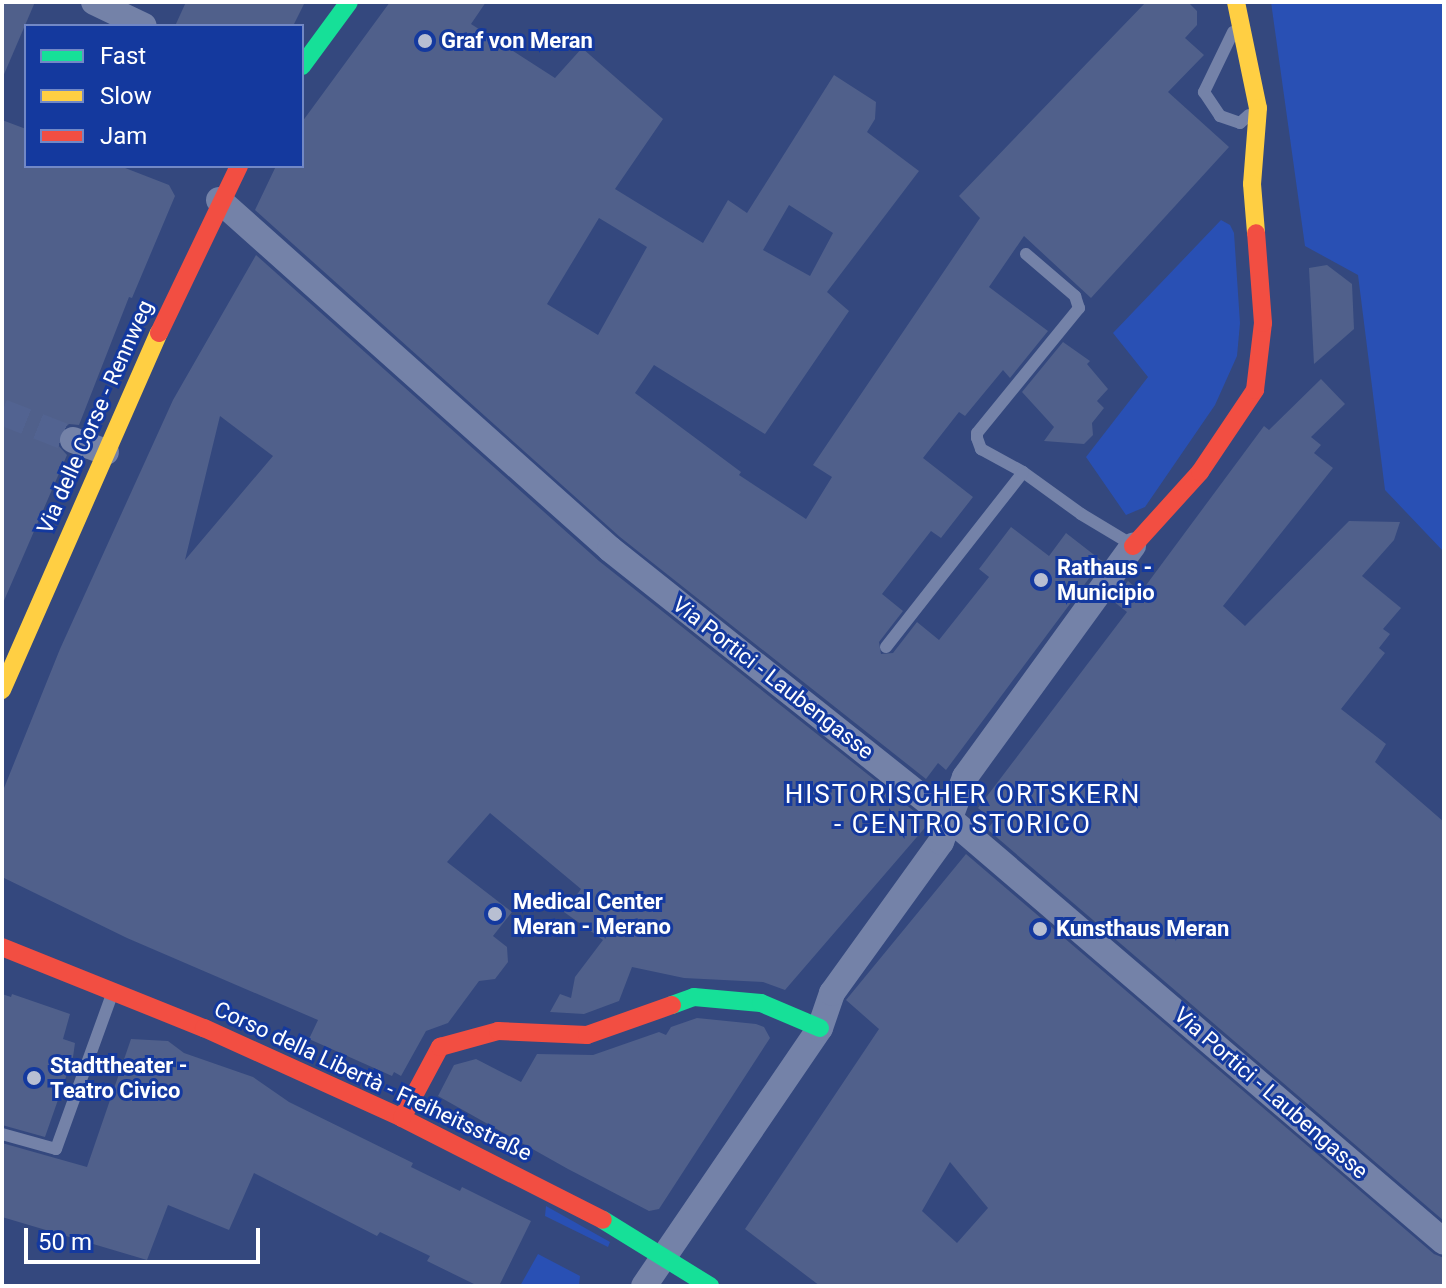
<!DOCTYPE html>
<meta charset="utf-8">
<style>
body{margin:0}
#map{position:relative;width:1446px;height:1288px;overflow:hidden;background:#34487e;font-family:Roboto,sans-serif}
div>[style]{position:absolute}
.green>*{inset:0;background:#2950b4}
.building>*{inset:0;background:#50608b}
.street-tunnel>*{height:26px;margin-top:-13px;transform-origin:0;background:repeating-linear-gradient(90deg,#526391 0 26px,transparent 0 39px)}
.lane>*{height:12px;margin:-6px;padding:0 6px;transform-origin:6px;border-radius:6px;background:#7482a8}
.street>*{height:26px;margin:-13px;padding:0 13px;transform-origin:13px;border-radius:13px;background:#7482a8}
.fast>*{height:18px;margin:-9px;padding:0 9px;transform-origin:9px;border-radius:9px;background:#16e098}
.slow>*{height:18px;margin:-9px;padding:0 9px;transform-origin:9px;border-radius:9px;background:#ffcf43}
.jam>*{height:18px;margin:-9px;padding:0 9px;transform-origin:9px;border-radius:9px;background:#f24e42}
.dots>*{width:22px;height:22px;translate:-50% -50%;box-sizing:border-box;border:4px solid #14399e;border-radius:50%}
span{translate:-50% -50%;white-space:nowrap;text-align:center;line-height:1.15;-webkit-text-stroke:6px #14399e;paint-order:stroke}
.poi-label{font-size:22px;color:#fff;font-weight:700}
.left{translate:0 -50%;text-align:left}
.street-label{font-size:22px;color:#fff}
.quarter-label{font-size:26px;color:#fff;letter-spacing:2px}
.frame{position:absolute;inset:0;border:4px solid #fff;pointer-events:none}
.legend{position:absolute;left:24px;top:24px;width:280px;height:144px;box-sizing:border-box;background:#14399e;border:2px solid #7288c5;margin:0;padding:10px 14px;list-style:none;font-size:24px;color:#fff}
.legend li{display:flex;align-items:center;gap:16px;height:40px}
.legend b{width:40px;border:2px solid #7288c5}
.scale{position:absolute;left:24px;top:1228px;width:236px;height:36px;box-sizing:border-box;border:4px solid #fff;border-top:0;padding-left:10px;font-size:24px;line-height:28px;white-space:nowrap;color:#fff;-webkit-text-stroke:6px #14399e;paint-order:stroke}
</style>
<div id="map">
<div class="green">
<div style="clip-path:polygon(1271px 2px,1444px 2px,1444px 552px,1385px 490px,1358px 275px,1305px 246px)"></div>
<div style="clip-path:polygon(1221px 220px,1230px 225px,1234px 233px,1240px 323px,1237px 356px,1215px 405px,1145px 507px,1126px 515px,1086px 457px,1148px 377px,1113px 333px)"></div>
<div style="clip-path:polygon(546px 1206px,610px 1242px,608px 1247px,545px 1216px)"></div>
<div style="clip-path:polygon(538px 1254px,580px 1276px,579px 1286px,520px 1286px)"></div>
</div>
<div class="building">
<div style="clip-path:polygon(2px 2px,35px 2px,2px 79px)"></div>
<div style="clip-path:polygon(186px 2px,305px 2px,293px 26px,175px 26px)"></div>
<div style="clip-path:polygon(evenodd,390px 2px,486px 2px,471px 24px,555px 78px,582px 48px,663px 119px,615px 189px,703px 243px,728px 200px,747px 213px,834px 75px,876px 102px,875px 119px,867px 132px,919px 171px,827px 292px,849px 311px,765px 434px,654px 365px,635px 393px,741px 472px,739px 475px,806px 519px,832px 477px,813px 465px,980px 218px,959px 196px,1146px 2px,1188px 2px,1197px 11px,1197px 25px,1185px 38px,1204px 55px,1168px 92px,1229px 147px,1091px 298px,1024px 236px,989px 287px,1048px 331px,1010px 378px,1003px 370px,965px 416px,959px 412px,923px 458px,973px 497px,941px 538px,931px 531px,882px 594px,903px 611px,879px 642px,881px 654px,893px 653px,917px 622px,939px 640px,989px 577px,979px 569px,1011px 527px,1049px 556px,1066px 533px,1102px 561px,946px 770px,938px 763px,926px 779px,620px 537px,255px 210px,276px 166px,302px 166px,302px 122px,390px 2px,789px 205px,833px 233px,810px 276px,763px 250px,789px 205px,390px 2px,599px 218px,647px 247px,598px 335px,547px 304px,599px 218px)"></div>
<div style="clip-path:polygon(2px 120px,26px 129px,26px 166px,120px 166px,169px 185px,175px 196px,132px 298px,129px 297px,79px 425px,69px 424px,58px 434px,57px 444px,67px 455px,3px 603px)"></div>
<div style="clip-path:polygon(evenodd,256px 255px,599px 561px,929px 823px,785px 990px,763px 982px,684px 978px,632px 967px,619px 1001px,584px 1014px,550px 1012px,560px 994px,571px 998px,575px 977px,603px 940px,564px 912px,581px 889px,490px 813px,447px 862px,512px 912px,493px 936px,507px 947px,508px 962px,495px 979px,479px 981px,448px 1023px,426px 1031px,401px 1076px,394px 1072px,392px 1076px,309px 1039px,318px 1020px,127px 938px,2px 877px,2px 793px,60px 649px,173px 400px,256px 255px,220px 416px,273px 456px,185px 560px,220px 416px)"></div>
<div style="clip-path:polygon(1327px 265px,1352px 284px,1354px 329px,1314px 364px,1309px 268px)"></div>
<div style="clip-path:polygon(1063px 342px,1090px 361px,1087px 364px,1108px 389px,1097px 401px,1104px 408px,1092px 423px,1093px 435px,1084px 444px,1044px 441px,1054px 427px,1022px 392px)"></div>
<div style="clip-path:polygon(1321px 379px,1345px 404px,1311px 437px,1321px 445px,1314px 453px,1333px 468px,1223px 606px,1245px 626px,1349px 521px,1400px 522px,1394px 540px,1362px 576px,1401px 608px,1383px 629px,1390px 634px,1379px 648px,1385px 653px,1341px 709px,1386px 744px,1375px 762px,1444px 822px,1444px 1221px,987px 829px,994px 821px,978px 808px,1127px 612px,1113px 601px,1128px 581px,1141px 592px,1264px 426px,1269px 430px)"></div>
<div style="clip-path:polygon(evenodd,966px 854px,1434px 1254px,1444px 1258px,1444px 1286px,820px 1286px,745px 1229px,879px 1029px,846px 1000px,966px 854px,950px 1162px,988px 1208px,957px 1243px,922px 1211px,950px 1162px)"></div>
<div style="clip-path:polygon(2px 994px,11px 997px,12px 994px,70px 1014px,63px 1039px,75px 1043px,73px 1057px,45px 1137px,2px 1125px)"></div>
<div style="clip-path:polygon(697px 1018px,756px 1024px,764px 1027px,770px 1038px,659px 1209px,649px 1211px,568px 1169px,438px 1096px,454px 1065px,476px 1059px,521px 1082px,537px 1054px,593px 1055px,659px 1032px,666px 1035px,671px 1027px)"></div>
<div style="clip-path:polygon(131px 1039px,168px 1041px,184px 1053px,253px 1077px,289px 1102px,413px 1163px,411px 1167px,460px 1191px,462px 1187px,531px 1221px,499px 1286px,478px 1286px,427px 1261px,430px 1256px,380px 1232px,377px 1236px,254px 1173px,229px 1230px,168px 1205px,147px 1260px,2px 1217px,2px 1143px,87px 1167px)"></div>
</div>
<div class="street-tunnel">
<div style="left:2px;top:412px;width:76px;rotate:21.5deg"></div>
</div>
<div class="lane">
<div style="left:1233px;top:32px;width:67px;rotate:115.8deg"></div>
<div style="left:1204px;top:92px;width:29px;rotate:56deg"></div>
<div style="left:1220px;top:116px;width:21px;rotate:19deg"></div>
<div style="left:1240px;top:123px;width:12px;rotate:-42deg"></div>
<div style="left:1026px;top:254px;width:65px;rotate:40.6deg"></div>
<div style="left:1075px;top:296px;width:13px;rotate:72deg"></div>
<div style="left:1079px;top:308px;width:161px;rotate:129.2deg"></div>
<div style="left:977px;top:433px;width:5px;rotate:90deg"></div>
<div style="left:977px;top:438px;width:12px;rotate:70deg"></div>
<div style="left:981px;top:449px;width:48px;rotate:28.7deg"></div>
<div style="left:1023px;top:472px;width:72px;rotate:35.9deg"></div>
<div style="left:1081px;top:514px;width:58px;rotate:31deg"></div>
<div style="left:886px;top:647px;width:222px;rotate:-51.9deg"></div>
<div style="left:2px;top:1134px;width:56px;rotate:15.5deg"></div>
<div style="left:56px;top:1149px;width:165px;rotate:-70.1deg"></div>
</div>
<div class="street">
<div style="left:94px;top:2px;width:55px;rotate:25.6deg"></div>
<div style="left:219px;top:200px;width:524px;rotate:41.75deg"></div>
<div style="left:610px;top:549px;width:434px;rotate:38.5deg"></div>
<div style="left:950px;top:819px;width:650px;rotate:40.57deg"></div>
<div style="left:73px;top:440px;width:35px;rotate:20deg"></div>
<div style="left:644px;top:1286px;width:312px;rotate:-55.7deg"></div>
<div style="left:820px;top:1028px;width:37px;rotate:-71deg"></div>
<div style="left:832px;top:993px;width:186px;rotate:-54.2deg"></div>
<div style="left:941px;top:842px;width:69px;rotate:-69.7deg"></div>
<div style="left:965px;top:777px;width:286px;rotate:-54deg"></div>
</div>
<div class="fast">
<div style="left:302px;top:66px;width:79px;rotate:-53.7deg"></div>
<div style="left:672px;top:1005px;width:23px;rotate:-20deg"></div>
<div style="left:694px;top:997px;width:67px;rotate:5.1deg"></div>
<div style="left:761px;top:1003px;width:64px;rotate:23deg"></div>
<div style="left:603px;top:1220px;width:126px;rotate:31.7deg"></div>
</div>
<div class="slow">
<div style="left:1236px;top:2px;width:108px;rotate:78.3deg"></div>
<div style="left:1258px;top:108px;width:76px;rotate:94.5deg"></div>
<div style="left:1252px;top:184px;width:49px;rotate:85.3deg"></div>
<div style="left:2px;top:690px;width:390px;rotate:-66.3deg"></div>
</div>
<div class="jam">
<div style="left:159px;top:333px;width:185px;rotate:-64.4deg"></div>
<div style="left:1133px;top:546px;width:100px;rotate:-47.8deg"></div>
<div style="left:1200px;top:472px;width:99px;rotate:-56.1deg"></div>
<div style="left:1255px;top:390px;width:67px;rotate:-83.2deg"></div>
<div style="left:1263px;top:323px;width:90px;rotate:-94.4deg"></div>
<div style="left:2px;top:947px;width:218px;rotate:21.9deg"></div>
<div style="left:204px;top:1028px;width:217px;rotate:24.4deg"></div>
<div style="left:402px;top:1118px;width:225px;rotate:26.9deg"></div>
<div style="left:402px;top:1118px;width:81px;rotate:-61.8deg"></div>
<div style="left:440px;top:1047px;width:60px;rotate:-15.4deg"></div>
<div style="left:498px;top:1031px;width:89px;rotate:2.6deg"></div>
<div style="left:587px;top:1035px;width:90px;rotate:-19.4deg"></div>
</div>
<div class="dots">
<div style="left:425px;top:41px;background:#b8bfd2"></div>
<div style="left:1041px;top:580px;background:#b8bfd2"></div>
<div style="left:495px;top:914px;background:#b8bfd2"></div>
<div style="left:1040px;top:929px;background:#b8bfd2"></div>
<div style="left:34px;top:1078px;background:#b8bfd2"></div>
</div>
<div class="poi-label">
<span class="left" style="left:441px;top:41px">Graf von Meran</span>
<span class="left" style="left:1057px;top:580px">Rathaus -<br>Municipio</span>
<span class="left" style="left:513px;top:914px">Medical Center<br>Meran - Merano</span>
<span class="left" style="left:1056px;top:929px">Kunsthaus Meran</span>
<span class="left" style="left:50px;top:1078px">Stadttheater -<br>Teatro Civico</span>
</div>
<div class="street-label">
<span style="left:95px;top:417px;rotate:-66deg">Via delle Corse - Rennweg</span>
<span style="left:773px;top:678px;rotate:38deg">Via Portici - Laubengasse</span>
<span style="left:373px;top:1081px;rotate:25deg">Corso della Libertà - Freiheitsstraße</span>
<span style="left:1271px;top:1093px;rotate:41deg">Via Portici - Laubengasse</span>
</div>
<div class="quarter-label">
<span style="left:963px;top:810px">HISTORISCHER ORTSKERN<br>- CENTRO STORICO</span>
</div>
<div class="frame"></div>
<ul class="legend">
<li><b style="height:10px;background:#16e098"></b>Fast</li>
<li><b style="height:10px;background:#ffcf43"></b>Slow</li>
<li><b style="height:10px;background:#f24e42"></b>Jam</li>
</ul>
<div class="scale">50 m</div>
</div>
